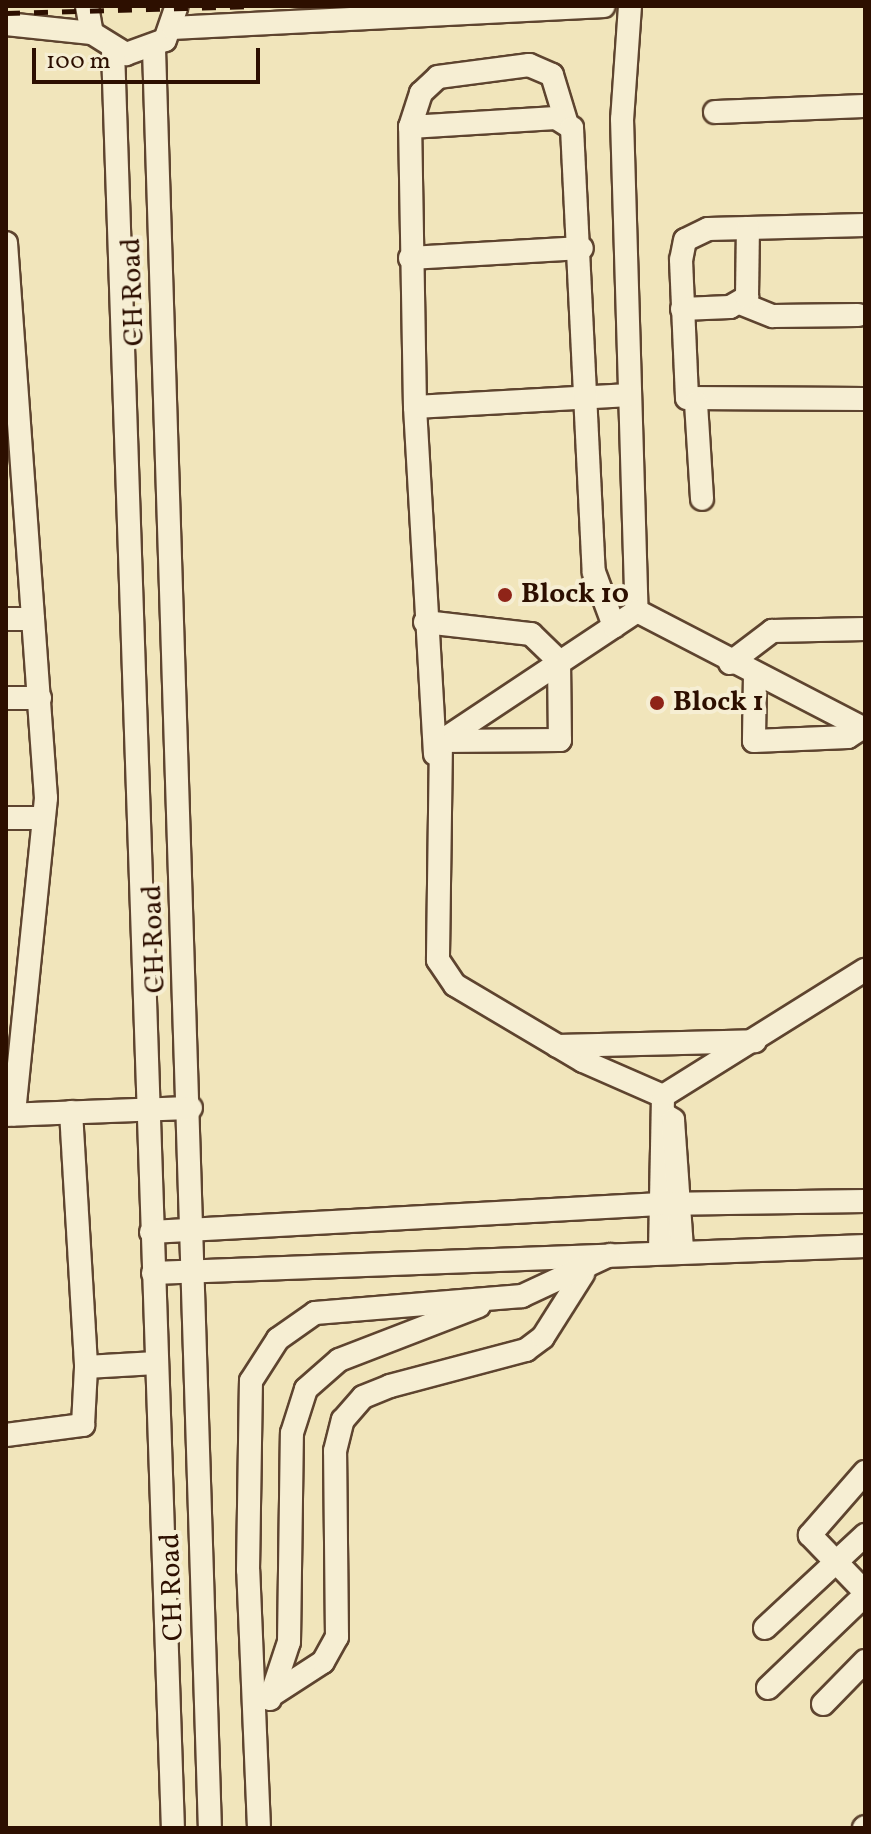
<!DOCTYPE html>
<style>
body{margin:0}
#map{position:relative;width:871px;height:1834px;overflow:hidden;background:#f1e5bb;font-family:Vollkorn,serif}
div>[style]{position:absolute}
.roads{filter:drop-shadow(2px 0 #5e442f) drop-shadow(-2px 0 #5e442f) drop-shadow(0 2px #5e442f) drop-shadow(0 -2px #5e442f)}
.minor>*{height:22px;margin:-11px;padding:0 11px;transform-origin:11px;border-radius:11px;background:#f6eed3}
.rail>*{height:5px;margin-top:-2.5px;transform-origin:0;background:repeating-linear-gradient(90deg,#2d0f00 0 14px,transparent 0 28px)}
.dots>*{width:22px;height:22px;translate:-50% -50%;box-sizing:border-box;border:4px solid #f6eed3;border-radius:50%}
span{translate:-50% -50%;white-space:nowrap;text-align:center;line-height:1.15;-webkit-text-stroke:8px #f6eed3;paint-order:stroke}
.street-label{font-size:28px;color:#2d0f00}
.poi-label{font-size:28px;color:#2d0f00;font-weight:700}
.left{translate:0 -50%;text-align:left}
.frame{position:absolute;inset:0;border:8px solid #2d0f00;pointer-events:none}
.scale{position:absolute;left:32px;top:48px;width:228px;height:36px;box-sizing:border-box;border:4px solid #2d0f00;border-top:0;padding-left:10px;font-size:24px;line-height:28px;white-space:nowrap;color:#2d0f00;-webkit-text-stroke:6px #f6eed3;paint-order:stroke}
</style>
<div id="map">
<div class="roads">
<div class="minor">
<div style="left:87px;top:6px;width:27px;rotate:80deg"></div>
<div style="left:92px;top:33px;width:40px;rotate:32deg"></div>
<div style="left:126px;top:54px;width:41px;rotate:-19.7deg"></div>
<div style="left:165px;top:40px;width:36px;rotate:-71deg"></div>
<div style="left:630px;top:6px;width:113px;rotate:94deg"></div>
<div style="left:622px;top:119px;width:492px;rotate:88.3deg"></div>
<div style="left:637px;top:611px;width:235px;rotate:146.4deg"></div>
<div style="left:441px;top:741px;width:219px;rotate:90.8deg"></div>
<div style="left:438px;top:960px;width:30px;rotate:56deg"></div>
<div style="left:455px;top:985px;width:149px;rotate:30.7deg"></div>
<div style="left:583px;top:1061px;width:87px;rotate:23.6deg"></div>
<div style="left:663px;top:1096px;width:155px;rotate:91.1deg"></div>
<div style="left:6px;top:24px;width:86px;rotate:6deg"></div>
<div style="left:173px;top:28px;width:431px;rotate:-2.9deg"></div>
<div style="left:154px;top:49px;width:1780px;rotate:88.2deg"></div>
<div style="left:113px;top:50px;width:1779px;rotate:88.07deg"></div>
<div style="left:715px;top:112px;width:150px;rotate:-2.3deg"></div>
<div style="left:410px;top:127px;width:36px;rotate:-72deg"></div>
<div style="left:421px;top:93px;width:23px;rotate:-43deg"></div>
<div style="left:438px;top:77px;width:92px;rotate:-7.5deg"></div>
<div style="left:529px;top:65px;width:25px;rotate:23deg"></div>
<div style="left:552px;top:75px;width:48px;rotate:73.1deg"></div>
<div style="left:865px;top:225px;width:157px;rotate:178.5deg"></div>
<div style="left:708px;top:229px;width:25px;rotate:154deg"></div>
<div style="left:685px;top:240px;width:20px;rotate:101deg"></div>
<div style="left:681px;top:260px;width:138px;rotate:87.5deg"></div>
<div style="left:687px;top:398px;width:178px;rotate:0.3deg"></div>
<div style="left:6px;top:243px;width:556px;rotate:85.88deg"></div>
<div style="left:46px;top:798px;width:318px;rotate:95.8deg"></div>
<div style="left:410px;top:258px;width:172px;rotate:-3.3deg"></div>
<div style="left:740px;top:303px;width:35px;rotate:22deg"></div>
<div style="left:773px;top:316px;width:85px;rotate:-0.7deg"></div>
<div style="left:682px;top:309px;width:48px;rotate:-2.4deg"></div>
<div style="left:730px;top:307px;width:20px;rotate:-30deg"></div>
<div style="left:747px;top:297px;width:69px;rotate:-89.2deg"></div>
<div style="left:696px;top:403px;width:96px;rotate:86.4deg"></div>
<div style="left:415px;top:407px;width:215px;rotate:-3.2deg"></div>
<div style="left:637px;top:611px;width:257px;rotate:27.4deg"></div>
<div style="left:6px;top:619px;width:27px"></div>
<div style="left:425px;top:622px;width:107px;rotate:6.5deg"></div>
<div style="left:531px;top:634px;width:39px;rotate:44deg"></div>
<div style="left:559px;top:661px;width:79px;rotate:89.3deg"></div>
<div style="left:560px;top:740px;width:119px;rotate:179.5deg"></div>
<div style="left:730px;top:663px;width:53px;rotate:-37.3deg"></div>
<div style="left:772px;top:631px;width:93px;rotate:-1.2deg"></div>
<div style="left:755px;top:675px;width:66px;rotate:90.9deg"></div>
<div style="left:754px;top:741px;width:94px;rotate:-2.4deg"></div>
<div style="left:848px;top:737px;width:17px;rotate:-33deg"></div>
<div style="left:6px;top:698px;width:34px"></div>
<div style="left:435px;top:754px;width:348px;rotate:-93.3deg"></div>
<div style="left:415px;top:407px;width:280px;rotate:-91deg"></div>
<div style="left:410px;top:127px;width:146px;rotate:-3.5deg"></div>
<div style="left:556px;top:118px;width:19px;rotate:32deg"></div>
<div style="left:572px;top:128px;width:445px;rotate:87.2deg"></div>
<div style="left:594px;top:572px;width:58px;rotate:69.7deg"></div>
<div style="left:6px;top:818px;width:35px"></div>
<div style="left:557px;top:1046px;width:198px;rotate:-1.4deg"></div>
<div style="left:663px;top:1096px;width:238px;rotate:-32deg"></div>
<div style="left:71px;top:1112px;width:255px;rotate:86.6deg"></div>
<div style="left:664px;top:1114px;width:11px;rotate:34deg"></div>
<div style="left:673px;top:1120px;width:130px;rotate:86deg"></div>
<div style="left:6px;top:1115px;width:185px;rotate:-2.2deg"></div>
<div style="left:151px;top:1232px;width:509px;rotate:-3.15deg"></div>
<div style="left:659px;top:1204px;width:206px;rotate:-0.8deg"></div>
<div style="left:153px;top:1273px;width:713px;rotate:-2.17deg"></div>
<div style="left:6px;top:1435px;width:78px;rotate:-7.4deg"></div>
<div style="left:83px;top:1425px;width:58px;rotate:-87deg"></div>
<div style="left:86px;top:1367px;width:70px;rotate:-3.3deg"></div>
<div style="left:865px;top:1472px;width:84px;rotate:131.1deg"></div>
<div style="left:810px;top:1535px;width:79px;rotate:46deg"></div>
<div style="left:765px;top:1628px;width:137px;rotate:-42.9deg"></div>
<div style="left:768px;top:1688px;width:134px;rotate:-43.8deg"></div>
<div style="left:275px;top:1693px;width:57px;rotate:-32.9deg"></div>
<div style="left:323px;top:1662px;width:29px;rotate:-61deg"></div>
<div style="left:337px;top:1637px;width:186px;rotate:-90.6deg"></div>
<div style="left:335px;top:1451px;width:32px;rotate:-76deg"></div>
<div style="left:343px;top:1420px;width:30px;rotate:-49deg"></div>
<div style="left:363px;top:1397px;width:29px;rotate:-22deg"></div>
<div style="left:390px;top:1386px;width:141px;rotate:-14.8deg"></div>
<div style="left:526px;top:1350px;width:21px;rotate:-37deg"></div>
<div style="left:543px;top:1337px;width:75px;rotate:-57.6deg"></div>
<div style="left:270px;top:1699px;width:60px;rotate:-71.6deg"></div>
<div style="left:289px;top:1642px;width:209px;rotate:-89.2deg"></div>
<div style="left:292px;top:1433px;width:46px;rotate:-72.3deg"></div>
<div style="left:306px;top:1389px;width:44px;rotate:-41.3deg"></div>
<div style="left:339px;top:1360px;width:150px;rotate:-21.1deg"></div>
<div style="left:823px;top:1704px;width:60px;rotate:-45.7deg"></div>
<div style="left:259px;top:1828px;width:258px;rotate:-92.4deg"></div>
<div style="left:248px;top:1570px;width:189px;rotate:-89.1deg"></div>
<div style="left:251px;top:1381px;width:50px;rotate:-57.3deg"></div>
<div style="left:278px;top:1339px;width:45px;rotate:-35.1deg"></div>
<div style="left:315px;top:1313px;width:208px;rotate:-4.7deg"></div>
<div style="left:522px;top:1296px;width:97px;rotate:-25deg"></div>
<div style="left:864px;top:1828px;width:1px;rotate:-45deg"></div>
</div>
</div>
<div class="rail">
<div style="left:6px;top:13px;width:251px;rotate:-1.6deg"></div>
</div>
<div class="dots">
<div style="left:505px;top:595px;background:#8f2418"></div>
<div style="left:657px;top:703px;background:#8f2418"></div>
</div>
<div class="street-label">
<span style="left:134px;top:292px;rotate:-92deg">CH Road</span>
<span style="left:155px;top:939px;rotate:-92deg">CH Road</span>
<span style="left:173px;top:1587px;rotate:-92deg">CH Road</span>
</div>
<div class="poi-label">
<span class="left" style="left:521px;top:595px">Block 10</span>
<span class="left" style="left:673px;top:703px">Block 1</span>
</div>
<div class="frame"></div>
<div class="scale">100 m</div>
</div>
